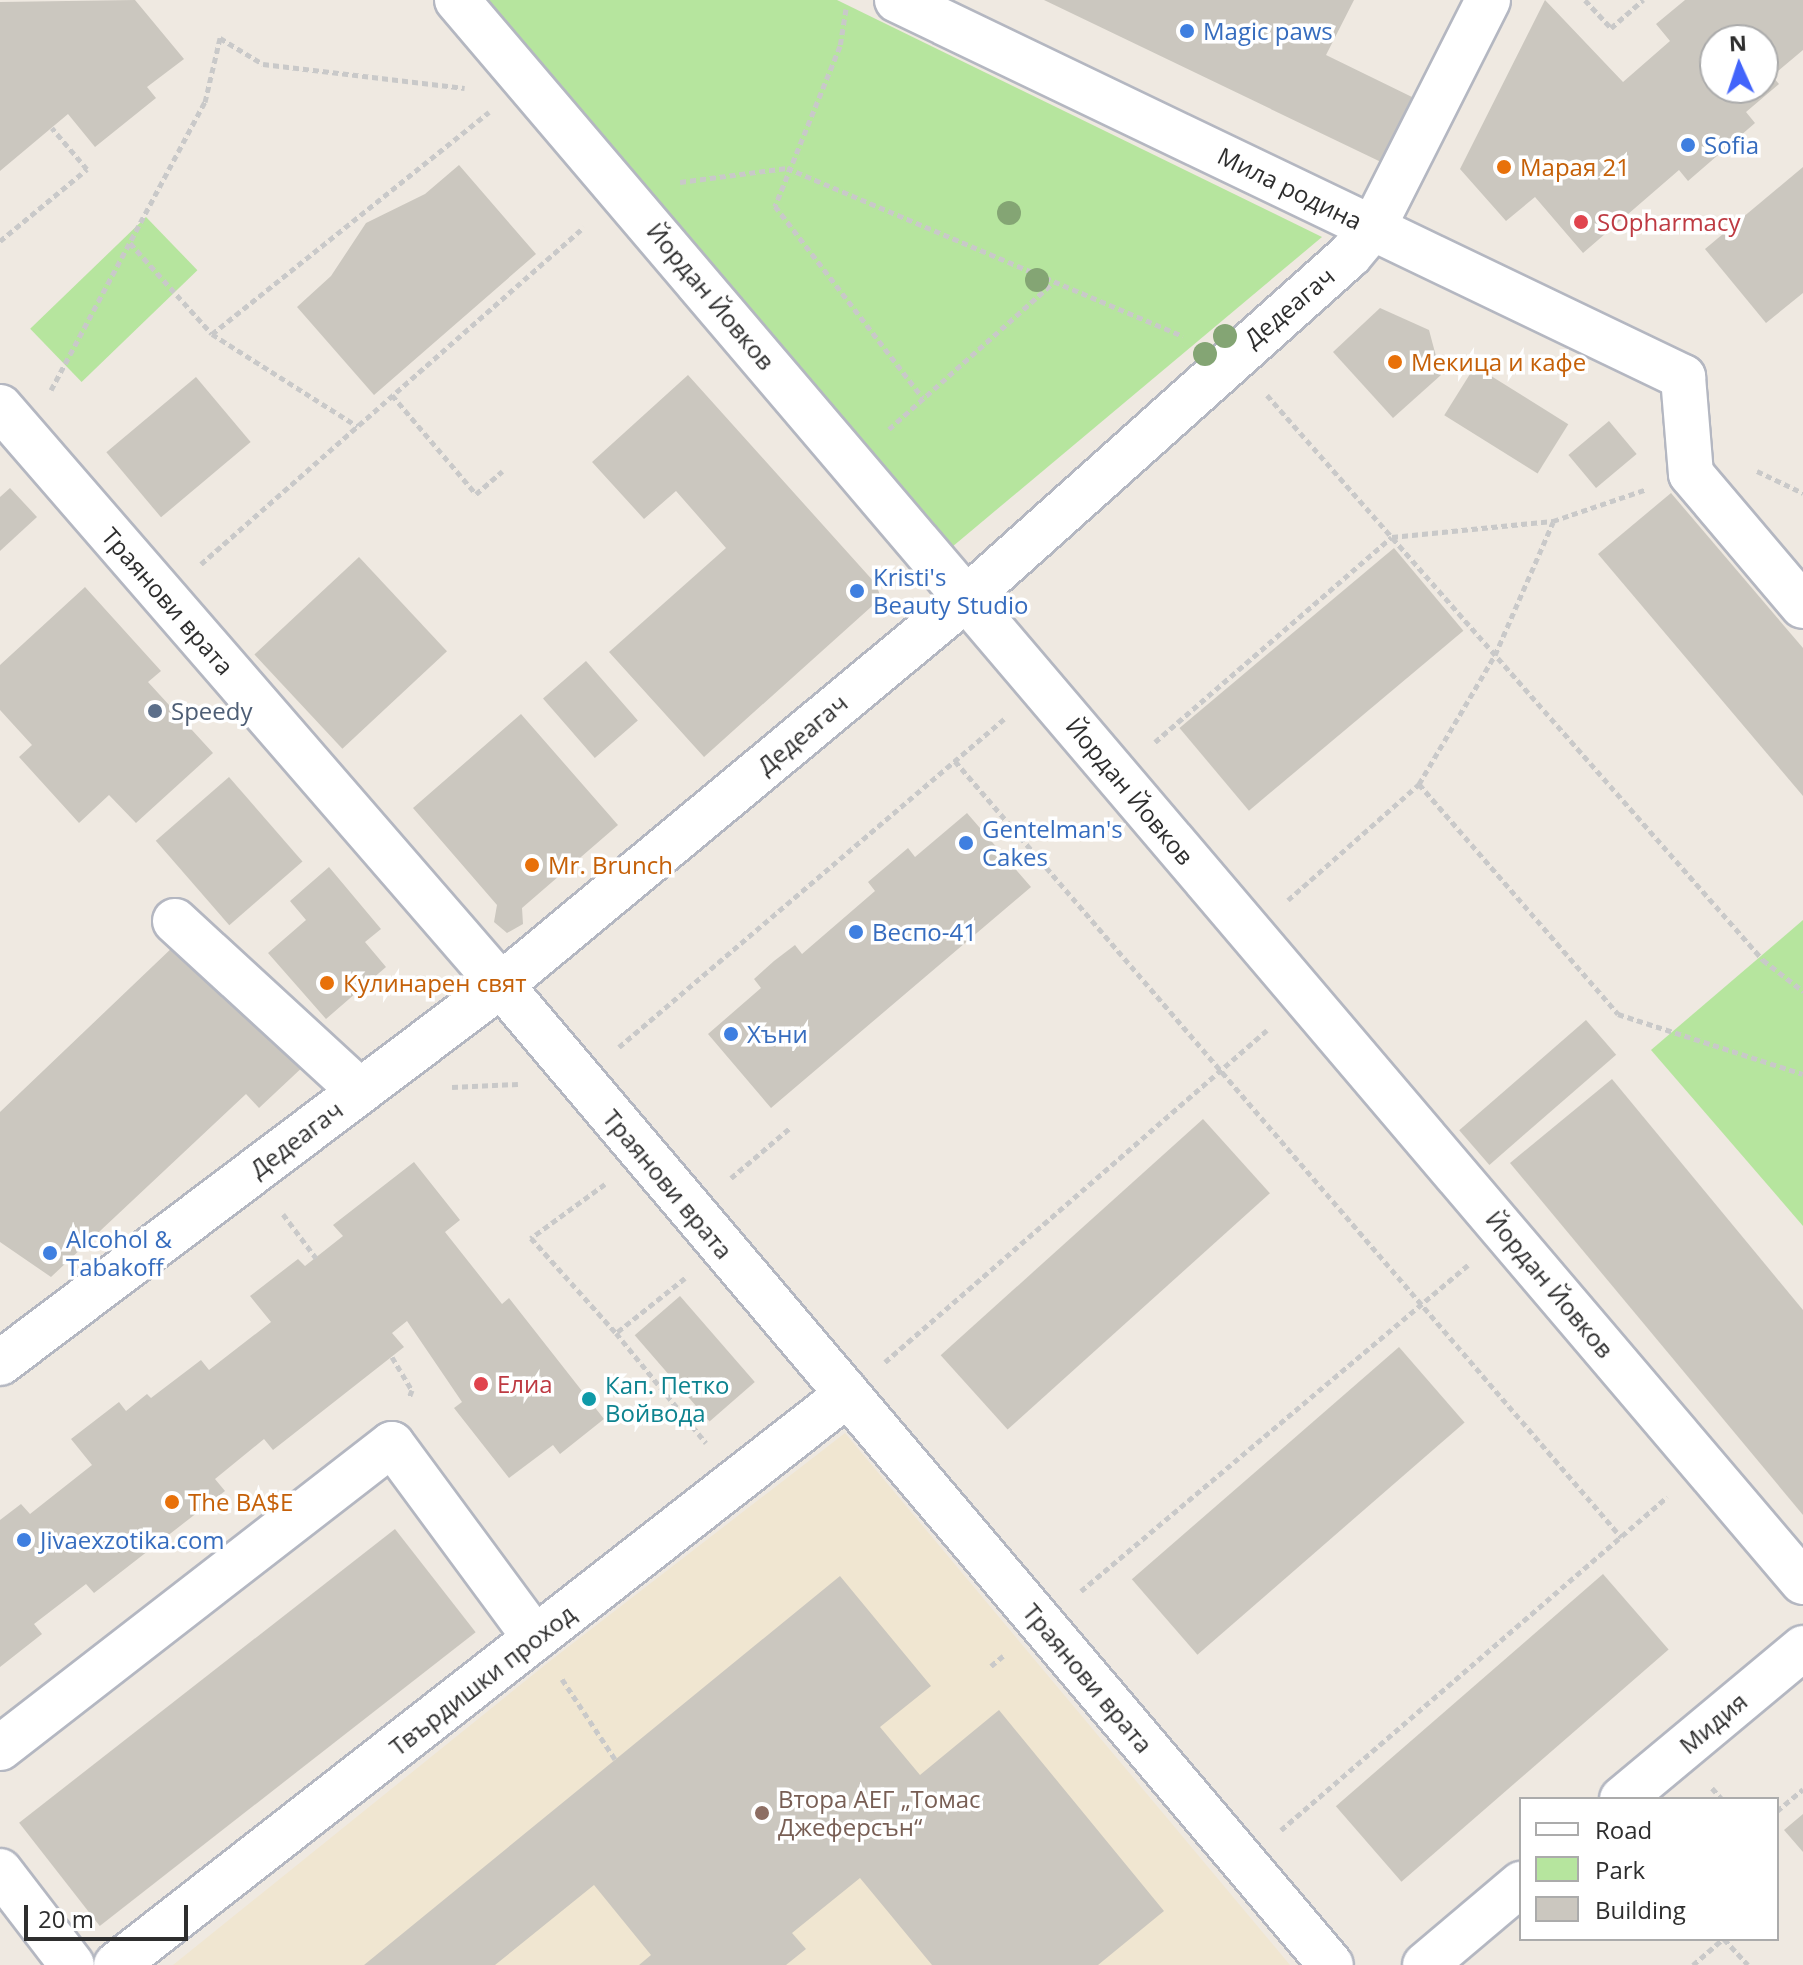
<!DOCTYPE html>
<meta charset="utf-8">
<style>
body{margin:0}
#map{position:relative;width:1803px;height:1965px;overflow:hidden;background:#efe9e1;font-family:"Open Sans",sans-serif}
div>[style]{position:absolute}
.education>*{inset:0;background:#f0e6d1}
.green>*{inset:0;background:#b6e59e;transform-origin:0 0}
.building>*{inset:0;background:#cbc7bf;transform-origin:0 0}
.path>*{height:5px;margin-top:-2.5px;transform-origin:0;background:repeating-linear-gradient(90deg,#c9c9c9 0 6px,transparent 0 10px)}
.roads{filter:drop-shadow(2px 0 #b4b7c1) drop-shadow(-2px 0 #b4b7c1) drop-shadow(0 2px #b4b7c1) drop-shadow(0 -2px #b4b7c1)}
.minor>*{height:44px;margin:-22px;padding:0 22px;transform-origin:22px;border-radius:22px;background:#fff}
.trees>*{width:24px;height:24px;margin:-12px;border-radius:50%;background:#84a574}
.dots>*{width:22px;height:22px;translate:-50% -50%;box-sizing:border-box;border:4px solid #fff;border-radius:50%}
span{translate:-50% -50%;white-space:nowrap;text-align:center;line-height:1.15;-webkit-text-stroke:7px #fff;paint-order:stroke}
.shop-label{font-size:24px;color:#366cbe}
.left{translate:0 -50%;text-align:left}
.food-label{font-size:24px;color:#c56008}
.street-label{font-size:24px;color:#2e2e2e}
.health-label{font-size:24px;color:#be3a42}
.service-label{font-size:24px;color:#4e5e75}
.culture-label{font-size:24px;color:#0d838f}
.education-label{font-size:24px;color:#785e54}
.legend{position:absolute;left:1519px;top:1797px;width:260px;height:144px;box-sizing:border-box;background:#fff;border:2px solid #ababab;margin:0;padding:10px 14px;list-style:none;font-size:24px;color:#2e2e2e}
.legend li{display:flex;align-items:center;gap:16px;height:40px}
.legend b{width:40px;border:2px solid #ababab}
.north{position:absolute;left:1699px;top:24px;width:80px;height:80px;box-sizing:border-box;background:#fff;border:2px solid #ababab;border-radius:50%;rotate:357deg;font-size:22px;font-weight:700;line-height:32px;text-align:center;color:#2e2e2e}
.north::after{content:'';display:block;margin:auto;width:28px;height:36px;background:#4264fb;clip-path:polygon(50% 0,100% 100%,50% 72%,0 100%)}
.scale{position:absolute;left:24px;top:1905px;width:164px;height:36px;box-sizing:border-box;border:4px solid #2e2e2e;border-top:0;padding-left:10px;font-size:24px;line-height:28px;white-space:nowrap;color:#2e2e2e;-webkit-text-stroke:6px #fff;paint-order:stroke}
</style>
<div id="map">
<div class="education">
<div style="clip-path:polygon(845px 1433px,1290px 1965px,173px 1965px,550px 1661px)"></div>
</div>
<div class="green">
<div style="clip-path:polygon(483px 0,837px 0,1322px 237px,952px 547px)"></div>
<div style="left:146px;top:217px;width:74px;height:161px;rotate:46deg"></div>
<div style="clip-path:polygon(1803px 920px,1803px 1226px,1651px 1050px)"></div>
</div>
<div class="building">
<div style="clip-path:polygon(135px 0,184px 59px,147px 87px,156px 98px,95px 147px,68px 114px,0 171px,0 2px)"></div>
<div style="clip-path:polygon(1044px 0,1354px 0,1326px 55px,1412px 97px,1381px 162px)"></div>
<div style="clip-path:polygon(evenodd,1545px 0,1623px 82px,1670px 41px,1656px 24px,1685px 0,1803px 0,1803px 50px,1772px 76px,1779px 84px,1746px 112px,1755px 123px,1688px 181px,1679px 170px,1583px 253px,1535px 197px,1506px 221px,1460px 169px,1545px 0,1715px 40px,1763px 40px,1763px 88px,1715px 88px,1715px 40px)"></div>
<div style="clip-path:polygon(459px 165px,536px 254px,374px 395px,297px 307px,331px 276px,366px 223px,425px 194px)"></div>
<div style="clip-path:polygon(1803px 167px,1803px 293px,1766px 323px,1705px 249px)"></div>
<div style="clip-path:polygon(1380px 308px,1429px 330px,1441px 375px,1393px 418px,1333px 352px)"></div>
<div style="left:1475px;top:366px;width:110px;height:58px;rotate:32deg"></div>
<div style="clip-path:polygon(688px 375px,876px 584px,881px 598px,704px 757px,609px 652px,726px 548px,676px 491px,644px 519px,592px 462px)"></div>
<div style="left:196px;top:377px;width:85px;height:117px;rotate:50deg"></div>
<div style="left:1609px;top:421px;width:43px;height:53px;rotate:50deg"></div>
<div style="clip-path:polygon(10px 488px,37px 517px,0 551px,0 497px)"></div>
<div style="clip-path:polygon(1671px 493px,1803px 648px,1803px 796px,1598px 554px)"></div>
<div style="left:1394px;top:548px;width:108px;height:280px;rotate:50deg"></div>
<div style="left:359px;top:557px;width:129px;height:143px;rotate:47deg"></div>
<div style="clip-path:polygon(85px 587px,161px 671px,148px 682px,213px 753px,136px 823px,109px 795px,79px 823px,19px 757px,32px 745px,0 710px,0 665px)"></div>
<div style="left:586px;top:661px;width:79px;height:57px;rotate:49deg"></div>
<div style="clip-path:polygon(521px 714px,618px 825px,522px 908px,523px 924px,507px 933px,494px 922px,497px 905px,413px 808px)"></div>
<div style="left:229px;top:777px;width:112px;height:97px;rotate:49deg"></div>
<div style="clip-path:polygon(967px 813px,1031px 887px,771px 1108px,708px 1034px,761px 988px,754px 979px,774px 961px,795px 945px,802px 954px,875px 891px,868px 882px,908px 848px,915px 857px)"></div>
<div style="clip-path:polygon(329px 867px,381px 929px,365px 942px,386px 967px,326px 1019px,268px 953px,306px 920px,290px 901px)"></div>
<div style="clip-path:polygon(175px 945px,234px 1006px,243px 997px,307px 1063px,259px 1108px,246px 1094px,51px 1277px,0 1242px,0 1112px)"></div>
<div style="left:1586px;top:1020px;width:46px;height:168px;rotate:49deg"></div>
<div style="clip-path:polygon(1612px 1079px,1803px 1310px,1803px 1515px,1510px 1163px)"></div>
<div style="left:1203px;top:1119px;width:100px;height:353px;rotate:48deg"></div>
<div style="clip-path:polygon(414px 1162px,460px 1220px,445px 1232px,502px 1304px,509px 1298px,604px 1419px,560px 1454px,553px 1445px,509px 1478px,454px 1408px,462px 1402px,407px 1321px,392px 1333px,404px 1347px,273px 1450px,264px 1439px,215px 1479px,225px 1491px,94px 1593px,86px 1584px,34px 1624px,42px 1634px,0 1667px,0 1520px,21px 1504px,30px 1514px,92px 1465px,71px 1439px,119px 1402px,126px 1411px,147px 1394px,151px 1398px,201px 1360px,209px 1370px,271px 1322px,250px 1296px,298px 1259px,305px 1266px,343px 1236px,333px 1225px)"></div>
<div style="left:680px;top:1296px;width:114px;height:60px;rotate:49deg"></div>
<div style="left:1399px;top:1347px;width:100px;height:354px;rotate:49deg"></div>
<div style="left:395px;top:1529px;width:131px;height:477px;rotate:52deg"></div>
<div style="left:1603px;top:1574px;width:100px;height:354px;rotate:49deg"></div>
<div style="clip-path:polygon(840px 1576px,931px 1686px,880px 1727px,920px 1775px,999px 1710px,1164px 1911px,1098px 1965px,932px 1965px,860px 1878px,792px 1933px,806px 1949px,786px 1965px,639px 1965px,651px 1955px,594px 1885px,495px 1965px,364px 1965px)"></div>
<div style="clip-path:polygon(1803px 1814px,1803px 1852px,1784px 1830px)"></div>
</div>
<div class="path">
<div style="left:1585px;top:0;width:38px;rotate:47deg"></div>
<div style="left:1611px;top:28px;width:43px;rotate:-41.2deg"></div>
<div style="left:846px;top:9px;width:37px;rotate:99deg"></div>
<div style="left:840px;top:46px;width:173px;rotate:112.1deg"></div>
<div style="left:775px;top:206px;width:242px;rotate:52.4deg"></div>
<div style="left:680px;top:182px;width:108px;rotate:-7.5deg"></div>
<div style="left:787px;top:168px;width:430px;rotate:23deg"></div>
<div style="left:0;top:241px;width:113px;rotate:-39.6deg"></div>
<div style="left:87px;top:169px;width:54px;rotate:-130.5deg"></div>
<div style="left:130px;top:243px;width:122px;rotate:48deg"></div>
<div style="left:212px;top:334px;width:172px;rotate:32.4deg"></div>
<div style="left:212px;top:334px;width:355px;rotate:-38.7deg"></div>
<div style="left:51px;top:390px;width:327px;rotate:-61.9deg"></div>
<div style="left:205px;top:102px;width:66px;rotate:-76.8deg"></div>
<div style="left:220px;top:38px;width:50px;rotate:31.2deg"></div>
<div style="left:263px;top:64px;width:203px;rotate:6.8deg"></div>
<div style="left:392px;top:395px;width:130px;rotate:49.7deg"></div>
<div style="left:476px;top:494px;width:35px;rotate:-41deg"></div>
<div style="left:1267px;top:395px;width:752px;rotate:48.72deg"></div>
<div style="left:1763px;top:960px;width:51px;rotate:37.8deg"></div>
<div style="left:889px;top:429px;width:220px;rotate:-41.7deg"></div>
<div style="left:1757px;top:471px;width:51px;rotate:25.6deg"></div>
<div style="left:201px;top:564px;width:510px;rotate:-41.34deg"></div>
<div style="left:1155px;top:742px;width:313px;rotate:-40.9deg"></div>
<div style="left:1392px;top:537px;width:162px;rotate:-5.7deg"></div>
<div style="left:1553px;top:521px;width:99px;rotate:-18.8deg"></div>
<div style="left:955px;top:761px;width:1023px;rotate:49.36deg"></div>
<div style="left:1419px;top:784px;width:304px;rotate:49.1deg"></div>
<div style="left:1618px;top:1014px;width:194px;rotate:18deg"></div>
<div style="left:1288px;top:900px;width:175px;rotate:-41.5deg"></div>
<div style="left:1419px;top:784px;width:150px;rotate:-59.5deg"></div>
<div style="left:1495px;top:655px;width:145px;rotate:-66.4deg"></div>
<div style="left:619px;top:1047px;width:506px;rotate:-40.43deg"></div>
<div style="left:452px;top:1087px;width:66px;rotate:-2.6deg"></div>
<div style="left:731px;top:1178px;width:79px;rotate:-40.4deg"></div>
<div style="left:605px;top:1184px;width:92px;rotate:143.9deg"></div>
<div style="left:531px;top:1238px;width:127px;rotate:48.2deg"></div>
<div style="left:283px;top:1214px;width:55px;rotate:53.1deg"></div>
<div style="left:685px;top:1278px;width:88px;rotate:141.4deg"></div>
<div style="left:616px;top:1333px;width:142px;rotate:50.7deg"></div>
<div style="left:392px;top:1357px;width:39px;rotate:59deg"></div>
<div style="left:412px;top:1390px;width:9px;rotate:111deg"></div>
<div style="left:885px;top:1362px;width:506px;rotate:-40.99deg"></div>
<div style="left:1081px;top:1591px;width:506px;rotate:-40.11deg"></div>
<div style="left:991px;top:1666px;width:16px;rotate:-40deg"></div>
<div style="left:562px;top:1679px;width:96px;rotate:56.5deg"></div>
<div style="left:1712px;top:1788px;width:15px;rotate:48deg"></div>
<div style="left:1777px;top:1811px;width:34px;rotate:-40deg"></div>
<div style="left:1281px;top:1830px;width:510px;rotate:-40.78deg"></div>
<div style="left:1724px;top:1939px;width:35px;rotate:47deg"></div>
<div style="left:1693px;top:1965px;width:40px;rotate:-41deg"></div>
</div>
<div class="roads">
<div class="minor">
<div style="left:457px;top:0;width:2077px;rotate:49.61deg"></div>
<div style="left:897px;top:0;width:872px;rotate:25.62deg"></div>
<div style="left:1683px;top:377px;width:97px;rotate:85.3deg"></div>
<div style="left:1691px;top:474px;width:173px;rotate:49.7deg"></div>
<div style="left:0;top:407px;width:765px;rotate:49.08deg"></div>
<div style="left:501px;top:985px;width:1284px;rotate:49.74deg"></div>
<div style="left:175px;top:921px;width:251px;rotate:42.6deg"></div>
<div style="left:0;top:1363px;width:628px;rotate:-37.03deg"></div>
<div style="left:501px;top:985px;width:606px;rotate:-39.71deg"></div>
<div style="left:967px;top:598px;width:514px;rotate:-41.85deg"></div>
<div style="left:1350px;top:255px;width:35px;rotate:-50deg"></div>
<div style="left:1373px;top:228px;width:255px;rotate:-63.2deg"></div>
<div style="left:0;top:1748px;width:496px;rotate:-37.8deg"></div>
<div style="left:392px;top:1444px;width:241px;rotate:53.6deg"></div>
<div style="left:1622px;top:1799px;width:236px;rotate:-39.8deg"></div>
<div style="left:0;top:1871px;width:118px;rotate:52.5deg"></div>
<div style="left:116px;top:1965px;width:928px;rotate:-37.96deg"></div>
<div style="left:1425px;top:1965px;width:126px;rotate:-40.2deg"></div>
</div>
</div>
<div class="trees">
<div style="left:1009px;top:213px"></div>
<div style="left:1037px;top:280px"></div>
<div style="left:1225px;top:336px"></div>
<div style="left:1205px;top:354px"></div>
</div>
<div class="dots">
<div style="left:1187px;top:31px;background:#3f7fe0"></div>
<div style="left:1688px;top:145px;background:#3f7fe0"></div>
<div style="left:1504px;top:167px;background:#e8710a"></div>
<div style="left:1581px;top:222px;background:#e0444e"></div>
<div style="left:1395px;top:362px;background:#e8710a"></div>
<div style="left:857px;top:591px;background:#3f7fe0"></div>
<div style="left:155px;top:711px;background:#5c6f8a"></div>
<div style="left:966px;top:843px;background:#3f7fe0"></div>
<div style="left:532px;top:865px;background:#e8710a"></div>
<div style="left:856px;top:932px;background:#3f7fe0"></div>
<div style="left:327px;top:983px;background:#e8710a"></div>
<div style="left:731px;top:1034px;background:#3f7fe0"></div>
<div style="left:50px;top:1253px;background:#3f7fe0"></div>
<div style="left:481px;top:1384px;background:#e0444e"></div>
<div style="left:589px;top:1399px;background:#0f9aa8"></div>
<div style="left:172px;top:1502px;background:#e8710a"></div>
<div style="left:24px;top:1540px;background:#3f7fe0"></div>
<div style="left:762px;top:1813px;background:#8d6e63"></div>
</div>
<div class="shop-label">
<span class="left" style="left:1203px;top:31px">Magic paws</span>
<span class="left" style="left:1704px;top:145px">Sofia</span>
<span class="left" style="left:873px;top:591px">Kristi's<br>Beauty Studio</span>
<span class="left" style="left:982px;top:843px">Gentelman's<br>Cakes</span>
<span class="left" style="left:872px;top:932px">Веспо-41</span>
<span class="left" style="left:747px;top:1034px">Хъни</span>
<span class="left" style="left:66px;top:1253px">Alcohol &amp;<br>Tabakoff</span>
<span class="left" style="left:40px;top:1540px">Jivaexzotika.com</span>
</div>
<div class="food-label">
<span class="left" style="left:1520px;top:167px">Марая 21</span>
<span class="left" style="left:1411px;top:362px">Мекица и кафе</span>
<span class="left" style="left:548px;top:865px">Mr. Brunch</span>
<span class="left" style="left:343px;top:983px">Кулинарен свят</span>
<span class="left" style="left:188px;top:1502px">The BA$E</span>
</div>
<div class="street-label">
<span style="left:1290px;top:188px;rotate:26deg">Мила родина</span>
<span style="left:711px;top:296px;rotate:50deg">Йордан Йовков</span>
<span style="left:1289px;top:307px;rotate:-40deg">Дедеагач</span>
<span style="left:168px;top:601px;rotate:49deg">Траянови врата</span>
<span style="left:802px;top:734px;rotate:-40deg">Дедеагач</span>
<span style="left:1130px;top:791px;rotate:50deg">Йордан Йовков</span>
<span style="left:296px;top:1139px;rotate:-37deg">Дедеагач</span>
<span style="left:668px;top:1184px;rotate:50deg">Траянови врата</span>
<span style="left:1550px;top:1284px;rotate:50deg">Йордан Йовков</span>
<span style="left:1088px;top:1678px;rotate:50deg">Траянови врата</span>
<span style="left:482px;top:1680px;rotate:-38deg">Твърдишки проход</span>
<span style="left:1713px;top:1723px;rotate:-40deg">Мидия</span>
</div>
<div class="health-label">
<span class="left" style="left:1597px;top:222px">SOpharmacy</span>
<span class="left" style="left:497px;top:1384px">Елиа</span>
</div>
<div class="service-label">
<span class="left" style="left:171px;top:711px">Speedy</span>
</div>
<div class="culture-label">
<span class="left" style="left:605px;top:1399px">Кап. Петко<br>Войвода</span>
</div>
<div class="education-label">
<span class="left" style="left:778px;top:1813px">Втора АЕГ „Томас<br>Джеферсън“</span>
</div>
<ul class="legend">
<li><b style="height:10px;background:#fff"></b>Road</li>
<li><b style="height:22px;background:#b6e59e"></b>Park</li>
<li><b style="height:22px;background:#cbc7bf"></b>Building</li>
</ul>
<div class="north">N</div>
<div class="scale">20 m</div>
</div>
